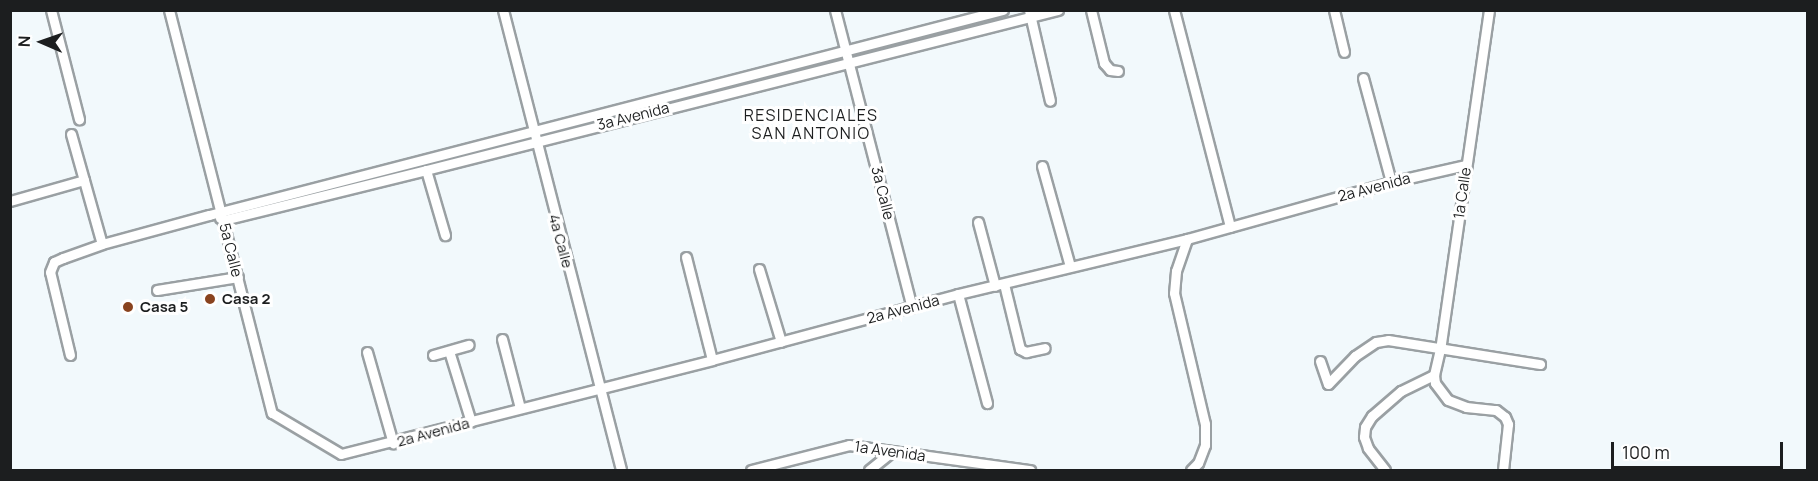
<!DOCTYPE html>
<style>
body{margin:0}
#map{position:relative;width:1818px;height:481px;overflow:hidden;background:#f2f9fc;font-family:Manrope,sans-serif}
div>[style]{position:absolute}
.roads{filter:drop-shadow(2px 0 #9aa0a3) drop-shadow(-2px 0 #9aa0a3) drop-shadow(0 2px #9aa0a3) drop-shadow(0 -2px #9aa0a3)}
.street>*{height:9px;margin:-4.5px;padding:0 4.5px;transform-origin:4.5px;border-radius:4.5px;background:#fff}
.dots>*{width:16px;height:16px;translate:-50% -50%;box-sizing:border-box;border:3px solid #fff;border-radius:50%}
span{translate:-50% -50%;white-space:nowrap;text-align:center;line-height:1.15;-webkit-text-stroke:6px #fff;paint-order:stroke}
.street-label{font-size:15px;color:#1c1e1f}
.poi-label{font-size:15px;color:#1c1e1f;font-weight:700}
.left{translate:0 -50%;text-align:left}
.neighbourhood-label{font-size:16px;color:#1c1e1f;letter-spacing:1.5px}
.frame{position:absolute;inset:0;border:12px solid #1c1e1f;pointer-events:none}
.north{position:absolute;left:12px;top:12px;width:60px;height:60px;-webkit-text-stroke:4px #fff;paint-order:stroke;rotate:272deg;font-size:16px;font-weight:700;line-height:24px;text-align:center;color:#1c1e1f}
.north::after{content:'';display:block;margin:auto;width:21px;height:27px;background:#1c1e1f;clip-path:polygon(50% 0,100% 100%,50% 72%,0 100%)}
.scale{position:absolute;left:1611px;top:442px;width:172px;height:27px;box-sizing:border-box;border:3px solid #1c1e1f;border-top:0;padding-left:8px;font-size:18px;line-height:21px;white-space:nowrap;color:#1c1e1f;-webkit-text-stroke:4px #fff;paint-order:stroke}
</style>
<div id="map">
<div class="roads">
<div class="street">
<div style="left:51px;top:10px;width:113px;rotate:75.6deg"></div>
<div style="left:169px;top:10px;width:416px;rotate:75.7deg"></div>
<div style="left:272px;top:413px;width:80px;rotate:30.7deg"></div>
<div style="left:341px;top:454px;width:383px;rotate:-14.2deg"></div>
<div style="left:712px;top:360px;width:255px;rotate:-15deg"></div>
<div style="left:958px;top:294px;width:236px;rotate:-13.5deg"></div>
<div style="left:1187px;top:239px;width:212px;rotate:-15.6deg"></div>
<div style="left:1391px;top:182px;width:77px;rotate:-12.8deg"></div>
<div style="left:503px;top:10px;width:475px;rotate:75.6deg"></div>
<div style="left:835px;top:10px;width:307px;rotate:75.5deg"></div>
<div style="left:1029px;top:10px;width:93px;rotate:77deg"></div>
<div style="left:1091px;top:10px;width:55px;rotate:76.2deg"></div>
<div style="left:1104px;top:63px;width:9px;rotate:49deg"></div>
<div style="left:1110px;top:70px;width:8px;rotate:7deg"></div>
<div style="left:1174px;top:10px;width:224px;rotate:75.5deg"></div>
<div style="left:1334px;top:10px;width:43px;rotate:76.6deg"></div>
<div style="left:1489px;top:10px;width:343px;rotate:98.2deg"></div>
<div style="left:1440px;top:349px;width:27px;rotate:103deg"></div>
<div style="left:1434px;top:375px;width:8px;rotate:83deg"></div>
<div style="left:1435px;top:383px;width:21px;rotate:53deg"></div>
<div style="left:1448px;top:400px;width:19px;rotate:21deg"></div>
<div style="left:1466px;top:407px;width:30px;rotate:6deg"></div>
<div style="left:1496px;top:410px;width:11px;rotate:38deg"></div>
<div style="left:1505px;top:417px;width:8px;rotate:67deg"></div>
<div style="left:1508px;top:424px;width:46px;rotate:96.2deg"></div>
<div style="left:1363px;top:78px;width:108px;rotate:74.9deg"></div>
<div style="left:71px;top:134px;width:114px;rotate:74.3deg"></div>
<div style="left:1042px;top:166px;width:104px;rotate:74.4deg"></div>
<div style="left:426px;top:170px;width:68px;rotate:73.7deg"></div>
<div style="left:10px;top:201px;width:77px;rotate:-15.8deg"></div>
<div style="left:220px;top:218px;width:4px;rotate:27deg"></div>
<div style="left:224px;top:220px;width:208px;rotate:-13.9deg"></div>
<div style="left:426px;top:170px;width:652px;rotate:-14.21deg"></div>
<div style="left:978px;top:222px;width:66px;rotate:75.1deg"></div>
<div style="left:1187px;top:239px;width:34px;rotate:109deg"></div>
<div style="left:1176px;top:271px;width:22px;rotate:95deg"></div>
<div style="left:1174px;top:293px;width:135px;rotate:76.7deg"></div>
<div style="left:1205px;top:424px;width:21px;rotate:90deg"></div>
<div style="left:1205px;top:445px;width:19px;rotate:111deg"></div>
<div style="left:1198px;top:463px;width:10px;rotate:135deg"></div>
<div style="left:686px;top:257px;width:106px;rotate:75.8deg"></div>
<div style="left:759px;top:269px;width:76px;rotate:73.2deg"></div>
<div style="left:1004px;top:284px;width:67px;rotate:76.2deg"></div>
<div style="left:1020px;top:349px;width:7px;rotate:27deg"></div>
<div style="left:1026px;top:352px;width:19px;rotate:-12deg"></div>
<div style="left:157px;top:290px;width:82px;rotate:-9.1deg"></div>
<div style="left:958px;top:294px;width:113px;rotate:75.1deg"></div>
<div style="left:502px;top:339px;width:71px;rotate:75.4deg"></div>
<div style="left:449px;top:351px;width:74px;rotate:72.8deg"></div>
<div style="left:367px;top:352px;width:95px;rotate:74.1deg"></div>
<div style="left:70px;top:355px;width:85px;rotate:-103.5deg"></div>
<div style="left:50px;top:272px;width:11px;rotate:-68deg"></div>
<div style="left:54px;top:262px;width:10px;rotate:-24deg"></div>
<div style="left:63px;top:258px;width:41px;rotate:-19.7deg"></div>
<div style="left:102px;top:244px;width:111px;rotate:-15.2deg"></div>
<div style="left:209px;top:215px;width:820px;rotate:-14.48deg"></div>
<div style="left:433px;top:355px;width:37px;rotate:-16deg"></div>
<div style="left:1320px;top:361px;width:24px;rotate:71deg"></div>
<div style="left:1328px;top:384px;width:39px;rotate:-46deg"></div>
<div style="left:1355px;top:356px;width:25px;rotate:-34deg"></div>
<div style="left:1376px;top:342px;width:12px;rotate:-9deg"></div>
<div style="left:1388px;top:340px;width:154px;rotate:9deg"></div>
<div style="left:751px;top:470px;width:101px;rotate:-14.3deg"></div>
<div style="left:849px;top:445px;width:183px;rotate:7.9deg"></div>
<div style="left:869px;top:470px;width:28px;rotate:-39deg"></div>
<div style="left:1385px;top:470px;width:28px;rotate:-128deg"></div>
<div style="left:1368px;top:448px;width:12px;rotate:-110deg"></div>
<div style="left:1364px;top:437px;width:10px;rotate:-84deg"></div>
<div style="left:1365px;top:427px;width:13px;rotate:-58deg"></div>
<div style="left:1372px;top:416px;width:38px;rotate:-41deg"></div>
<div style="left:1401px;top:391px;width:37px;rotate:-26deg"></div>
</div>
</div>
<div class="dots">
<div style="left:210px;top:299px;background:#89431f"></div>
<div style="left:128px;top:307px;background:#89431f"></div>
</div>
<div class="street-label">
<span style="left:633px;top:116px;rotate:-14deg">3a Avenida</span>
<span style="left:1374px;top:187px;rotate:-15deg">2a Avenida</span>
<span style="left:883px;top:193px;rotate:76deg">3a Calle</span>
<span style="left:1462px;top:193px;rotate:-82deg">1a Calle</span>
<span style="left:561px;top:241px;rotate:75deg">4a Calle</span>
<span style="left:231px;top:250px;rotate:76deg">5a Calle</span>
<span style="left:903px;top:309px;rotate:-15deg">2a Avenida</span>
<span style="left:433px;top:432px;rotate:-15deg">2a Avenida</span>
<span style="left:890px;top:451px;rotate:8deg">1a Avenida</span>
</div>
<div class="poi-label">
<span class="left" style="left:222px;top:299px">Casa 2</span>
<span class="left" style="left:140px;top:307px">Casa 5</span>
</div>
<div class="neighbourhood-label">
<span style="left:811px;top:124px">RESIDENCIALES<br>SAN ANTONIO</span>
</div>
<div class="frame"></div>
<div class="north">N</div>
<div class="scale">100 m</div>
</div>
